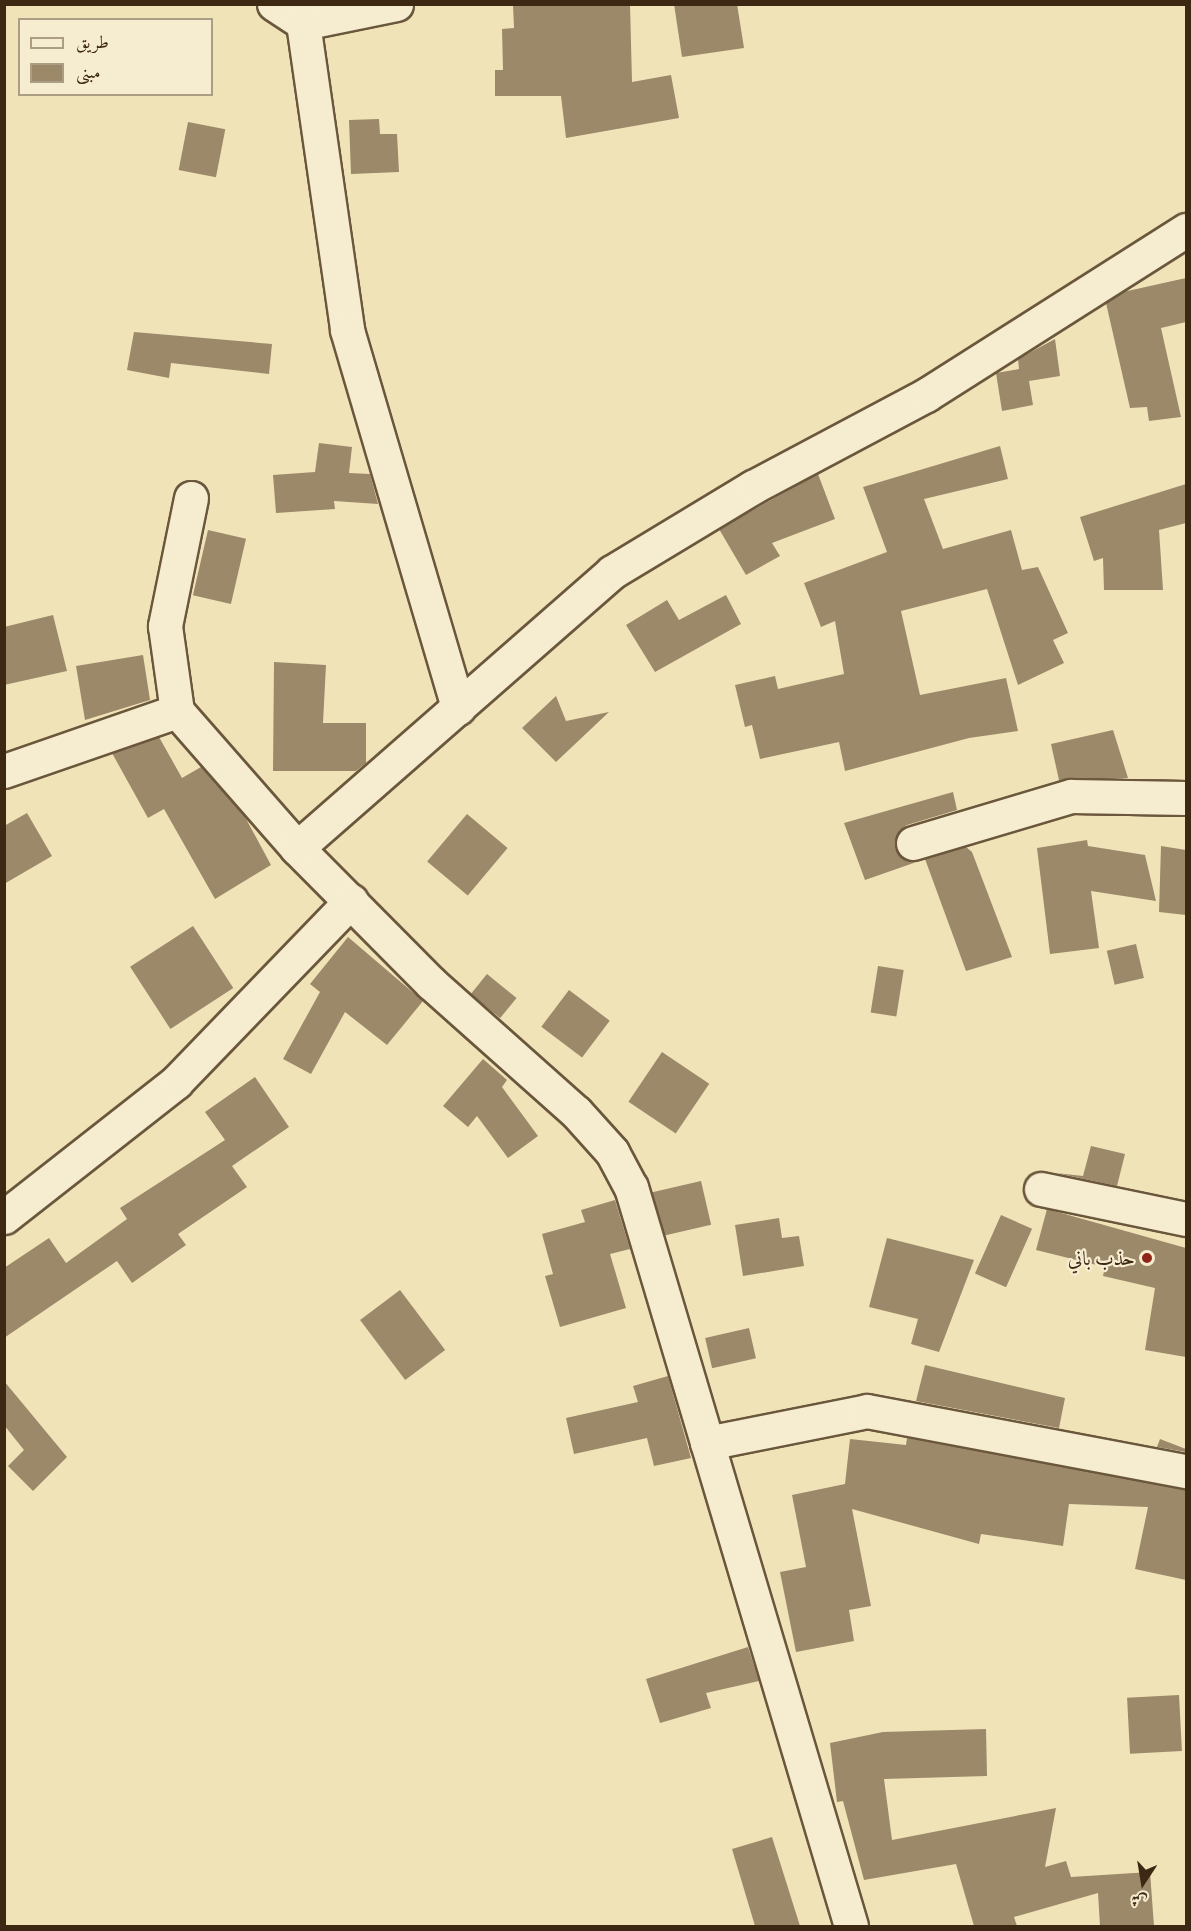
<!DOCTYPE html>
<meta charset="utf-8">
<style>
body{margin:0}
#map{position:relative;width:1191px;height:1931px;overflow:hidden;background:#f1e3b8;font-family:"IM FELL Double Pica",Amiri,serif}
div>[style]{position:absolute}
.building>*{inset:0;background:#9b8969;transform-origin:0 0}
.roads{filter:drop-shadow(2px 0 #6a573c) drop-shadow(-2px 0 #6a573c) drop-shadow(0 2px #6a573c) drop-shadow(0 -2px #6a573c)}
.minor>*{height:33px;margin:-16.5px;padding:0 16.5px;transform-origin:16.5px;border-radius:16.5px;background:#f6edd1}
.dots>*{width:16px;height:16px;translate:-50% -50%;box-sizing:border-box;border:3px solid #f6edd1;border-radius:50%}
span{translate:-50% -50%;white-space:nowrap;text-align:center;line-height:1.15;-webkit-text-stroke:4.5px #f6edd1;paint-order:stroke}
.poi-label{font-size:20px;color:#3d2813}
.right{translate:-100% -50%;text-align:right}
.frame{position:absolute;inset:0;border:6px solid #3d2813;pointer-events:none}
.legend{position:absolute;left:18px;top:18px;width:195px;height:78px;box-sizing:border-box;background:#f6edd1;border:2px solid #ac9e85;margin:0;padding:8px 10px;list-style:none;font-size:18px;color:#3d2813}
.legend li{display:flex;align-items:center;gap:12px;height:30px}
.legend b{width:30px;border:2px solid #ac9e85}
.north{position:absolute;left:1113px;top:1853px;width:60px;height:60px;-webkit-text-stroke:4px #f6edd1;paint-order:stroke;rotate:192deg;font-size:16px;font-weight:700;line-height:24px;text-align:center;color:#3d2813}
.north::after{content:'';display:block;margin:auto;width:21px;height:27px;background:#3d2813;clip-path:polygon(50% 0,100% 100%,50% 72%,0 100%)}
</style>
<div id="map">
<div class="building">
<div style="clip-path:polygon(630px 4px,632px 82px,671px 75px,679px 118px,566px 138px,561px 96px,495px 96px,495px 70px,503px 70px,502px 29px,514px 28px,513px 5px)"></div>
<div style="clip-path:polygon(674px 4px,737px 4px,744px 48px,682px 57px)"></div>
<div style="clip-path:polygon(379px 119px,380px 134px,397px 134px,399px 172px,351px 174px,349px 120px)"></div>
<div style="left:188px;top:122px;width:38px;height:49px;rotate:11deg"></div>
<div style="clip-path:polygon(1186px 278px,1186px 322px,1161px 328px,1181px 417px,1149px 421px,1147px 407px,1130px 408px,1106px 303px,1123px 292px)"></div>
<div style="clip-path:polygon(134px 332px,272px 344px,269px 374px,171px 363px,169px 378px,127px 370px)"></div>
<div style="clip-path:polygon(1055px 339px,1060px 376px,1029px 381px,1033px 405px,1002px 411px,996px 373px,1019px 369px,1018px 359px)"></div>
<div style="clip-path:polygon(319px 443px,352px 447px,349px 473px,370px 474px,378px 504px,334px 501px,335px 509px,276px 513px,273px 475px,315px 472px)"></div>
<div style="clip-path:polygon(1000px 446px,1008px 479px,924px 499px,943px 549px,1011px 530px,1022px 570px,1038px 567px,1068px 633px,1053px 640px,1064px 663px,1018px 685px,987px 589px,901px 611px,920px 695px,1006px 678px,1018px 731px,969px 738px,845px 771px,839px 742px,760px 759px,752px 725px,745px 727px,735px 685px,775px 676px,778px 689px,844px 674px,835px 621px,821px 627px,804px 583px,887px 552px,863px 487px)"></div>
<div style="clip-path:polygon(818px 474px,835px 519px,772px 543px,780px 556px,746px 575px,719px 529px)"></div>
<div style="clip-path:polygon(1186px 484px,1186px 523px,1159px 530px,1163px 590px,1104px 590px,1103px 558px,1094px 561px,1080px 517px)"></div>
<div style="left:208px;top:530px;width:39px;height:67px;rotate:13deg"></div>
<div style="clip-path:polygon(726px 595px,741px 624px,655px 672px,626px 625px,667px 600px,679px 620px)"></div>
<div style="clip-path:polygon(53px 615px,67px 671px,4px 685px,4px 627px)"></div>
<div style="clip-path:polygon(143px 655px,150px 700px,85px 720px,76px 666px)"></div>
<div style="clip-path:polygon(274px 662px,326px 665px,323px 723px,366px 723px,366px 763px,356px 771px,273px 771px)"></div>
<div style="clip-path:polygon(556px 696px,566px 721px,609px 712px,556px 762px,522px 728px)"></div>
<div style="clip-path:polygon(1113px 730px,1128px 778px,1059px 780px,1051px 744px)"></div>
<div style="clip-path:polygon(159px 737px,182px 778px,201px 767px,245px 817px,271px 865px,215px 899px,164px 809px,148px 818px,112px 753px)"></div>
<div style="clip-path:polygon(953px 792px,957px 810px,907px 825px,899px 831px,895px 848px,909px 861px,966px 847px,972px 852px,1012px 957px,966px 971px,925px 859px,865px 880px,844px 823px)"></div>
<div style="clip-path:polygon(27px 813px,52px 856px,4px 884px,4px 826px)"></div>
<div style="left:467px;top:814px;width:53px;height:62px;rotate:40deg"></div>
<div style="clip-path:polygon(1087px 840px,1088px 846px,1145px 855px,1156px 901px,1091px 891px,1099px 948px,1050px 954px,1037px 848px)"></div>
<div style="clip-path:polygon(1161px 846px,1186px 850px,1186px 915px,1159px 912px)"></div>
<div style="left:193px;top:926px;width:74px;height:75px;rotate:57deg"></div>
<div style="clip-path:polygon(348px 937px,423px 1001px,387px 1045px,345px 1012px,311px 1074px,283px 1059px,320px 992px,310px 984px)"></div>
<div style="left:1136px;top:944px;width:35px;height:30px;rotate:77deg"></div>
<div style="left:878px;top:966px;width:26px;height:47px;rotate:9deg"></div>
<div style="left:487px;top:974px;width:38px;height:26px;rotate:39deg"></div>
<div style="left:569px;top:990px;width:51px;height:46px;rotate:37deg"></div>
<div style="left:662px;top:1052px;width:57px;height:60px;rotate:34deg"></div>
<div style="clip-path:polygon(483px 1059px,507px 1080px,502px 1087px,538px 1136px,508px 1158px,477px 1116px,468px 1127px,443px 1106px)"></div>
<div style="clip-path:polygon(255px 1077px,289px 1127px,232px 1166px,247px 1187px,178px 1234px,186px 1245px,132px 1283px,117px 1261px,4px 1338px,4px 1268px,49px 1238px,66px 1263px,127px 1219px,120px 1208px,225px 1140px,205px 1112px)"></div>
<div style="clip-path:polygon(1091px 1146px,1125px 1154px,1117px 1186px,1056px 1173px,1083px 1176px)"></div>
<div style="left:701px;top:1181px;width:45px;height:50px;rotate:77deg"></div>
<div style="clip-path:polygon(615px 1200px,630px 1249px,610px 1254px,626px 1308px,560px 1327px,545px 1276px,553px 1274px,542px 1234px,585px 1222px,581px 1210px)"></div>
<div style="clip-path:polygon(1047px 1209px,1186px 1248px,1186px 1357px,1145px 1350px,1155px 1288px,1103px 1276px,1105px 1267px,1036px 1250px)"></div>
<div style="left:1001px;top:1215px;width:34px;height:64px;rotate:24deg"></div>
<div style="clip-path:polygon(779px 1218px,782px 1238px,799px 1236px,804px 1266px,743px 1276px,735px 1225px)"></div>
<div style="clip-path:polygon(887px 1238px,974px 1260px,939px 1352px,911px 1344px,918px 1319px,869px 1307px)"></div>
<div style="left:400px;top:1290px;width:75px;height:50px;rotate:53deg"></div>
<div style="left:749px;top:1328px;width:31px;height:45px;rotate:77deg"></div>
<div style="clip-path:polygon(925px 1365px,1065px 1398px,1059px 1428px,916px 1401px)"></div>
<div style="clip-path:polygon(668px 1376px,691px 1458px,654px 1466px,647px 1438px,574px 1454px,566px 1418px,638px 1402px,633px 1386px)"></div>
<div style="clip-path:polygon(4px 1381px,67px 1457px,33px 1491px,8px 1466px,24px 1450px,4px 1425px)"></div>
<div style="clip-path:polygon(907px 1438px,1186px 1489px,1186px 1580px,1135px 1569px,1148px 1507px,1069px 1504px,1063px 1546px,981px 1534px,979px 1544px,852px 1509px,871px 1606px,849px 1610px,854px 1641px,796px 1652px,780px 1572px,806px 1567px,792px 1495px,845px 1484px,850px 1439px,906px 1445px)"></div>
<div style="clip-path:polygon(1160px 1439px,1186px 1449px,1186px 1452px,1157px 1447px)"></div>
<div style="clip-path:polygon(748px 1647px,759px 1681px,706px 1693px,711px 1708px,660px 1723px,646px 1679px)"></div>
<div style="left:1179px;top:1695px;width:56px;height:52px;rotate:87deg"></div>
<div style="clip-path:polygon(986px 1729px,987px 1776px,884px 1779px,892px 1840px,1056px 1808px,1045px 1867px,1066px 1861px,1071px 1877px,1150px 1872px,1154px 1926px,1100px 1926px,1098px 1893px,1014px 1917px,1017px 1926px,974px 1926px,956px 1864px,864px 1880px,843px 1801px,837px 1802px,830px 1743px,883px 1732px)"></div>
<div style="clip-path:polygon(772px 1837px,800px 1926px,755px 1926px,732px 1849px)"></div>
</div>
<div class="roads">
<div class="minor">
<div style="left:274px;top:4px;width:35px;rotate:33deg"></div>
<div style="left:303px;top:23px;width:95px;rotate:-11.5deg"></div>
<div style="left:303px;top:23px;width:310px;rotate:81.8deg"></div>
<div style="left:347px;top:330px;width:394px;rotate:73.6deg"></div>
<div style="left:191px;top:498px;width:131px;rotate:101.5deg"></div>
<div style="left:165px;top:626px;width:86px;rotate:82deg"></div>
<div style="left:177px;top:711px;width:182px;rotate:48.8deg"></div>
<div style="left:297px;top:848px;width:190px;rotate:45.2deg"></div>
<div style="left:431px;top:983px;width:194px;rotate:41.7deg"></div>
<div style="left:576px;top:1112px;width:54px;rotate:48deg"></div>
<div style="left:612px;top:1152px;width:40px;rotate:62deg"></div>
<div style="left:631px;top:1187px;width:771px;rotate:73.42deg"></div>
<div style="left:4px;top:771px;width:183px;rotate:-19.1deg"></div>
<div style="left:913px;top:843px;width:165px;rotate:-16.6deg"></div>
<div style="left:1071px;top:796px;width:115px;rotate:1deg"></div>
<div style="left:297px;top:848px;width:419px;rotate:-41.2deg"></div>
<div style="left:612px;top:572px;width:165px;rotate:-31.1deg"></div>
<div style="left:753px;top:487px;width:196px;rotate:-28deg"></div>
<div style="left:926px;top:395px;width:308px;rotate:-32.4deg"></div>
<div style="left:1041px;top:1189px;width:148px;rotate:11.7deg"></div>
<div style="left:4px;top:1217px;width:219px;rotate:-38.1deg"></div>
<div style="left:176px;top:1082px;width:252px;rotate:-46deg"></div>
<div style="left:707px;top:1443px;width:163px;rotate:-11.3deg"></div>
<div style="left:867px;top:1411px;width:325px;rotate:10.7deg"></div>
</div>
</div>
<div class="dots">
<div style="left:1147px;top:1258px;background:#8f2418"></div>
</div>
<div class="poi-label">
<span class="right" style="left:1135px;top:1258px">حذب باني</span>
</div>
<div class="frame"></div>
<ul class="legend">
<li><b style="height:8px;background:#f6edd1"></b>طريق</li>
<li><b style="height:16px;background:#9b8969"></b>مبنى</li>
</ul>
<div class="north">ش</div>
</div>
